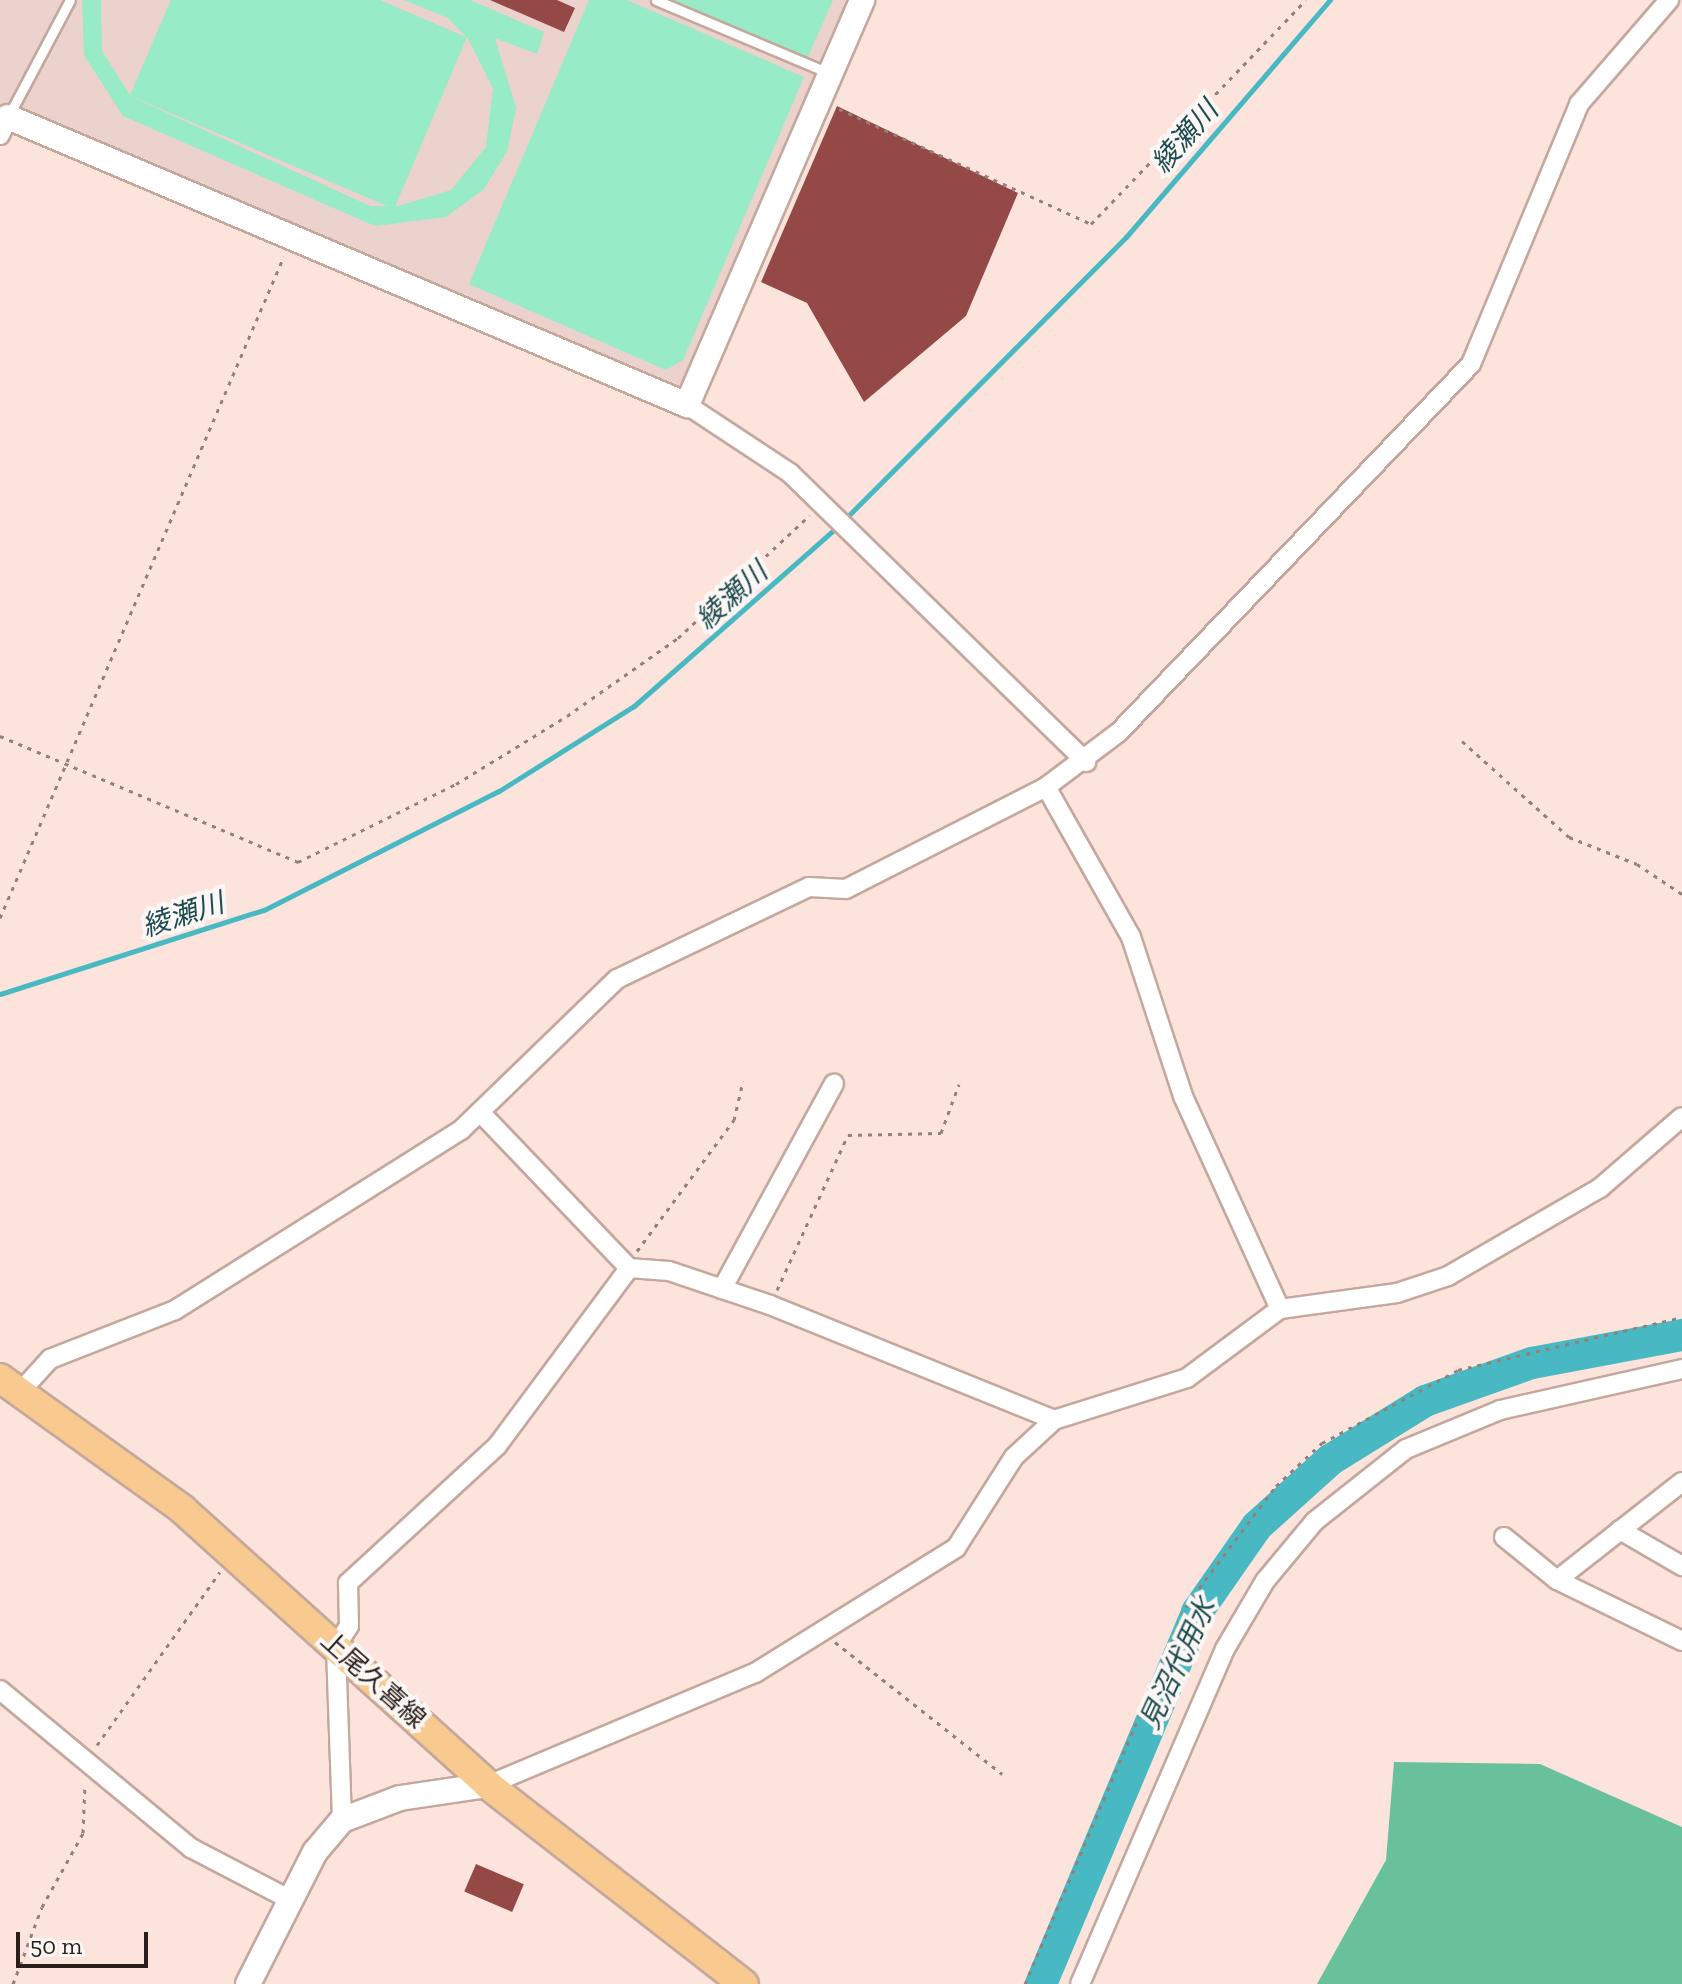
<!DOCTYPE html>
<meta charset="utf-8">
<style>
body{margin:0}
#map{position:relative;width:1682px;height:1984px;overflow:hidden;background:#fce4dc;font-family:"Zilla Slab","Noto Sans JP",serif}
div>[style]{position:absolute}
.education>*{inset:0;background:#ebd2cc}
.green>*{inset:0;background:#97ebc6}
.forest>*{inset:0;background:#69c19c}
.stream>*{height:5px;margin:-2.5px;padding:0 2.5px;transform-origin:2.5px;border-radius:2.5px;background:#48b9c3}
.river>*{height:32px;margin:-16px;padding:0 16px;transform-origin:16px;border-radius:16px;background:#48b9c3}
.building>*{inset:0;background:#944946;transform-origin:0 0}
.path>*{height:3px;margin-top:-1.5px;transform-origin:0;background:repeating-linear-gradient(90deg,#92817b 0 4px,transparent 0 10px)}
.roads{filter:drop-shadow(2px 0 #c4a89e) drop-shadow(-2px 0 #c4a89e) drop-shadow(0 2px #c4a89e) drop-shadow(0 -2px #c4a89e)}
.lane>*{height:9px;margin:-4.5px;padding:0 4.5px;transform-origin:4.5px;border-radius:4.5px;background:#fff}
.street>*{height:18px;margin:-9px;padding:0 9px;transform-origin:9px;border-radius:9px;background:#fff}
.secondary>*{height:24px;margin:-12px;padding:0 12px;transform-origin:12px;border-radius:12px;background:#fff}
.primary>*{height:28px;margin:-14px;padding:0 14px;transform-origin:14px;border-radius:14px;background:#f8ca90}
span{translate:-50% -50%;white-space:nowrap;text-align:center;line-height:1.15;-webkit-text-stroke:8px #fcf6f4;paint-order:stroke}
.street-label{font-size:26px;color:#281e1a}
.water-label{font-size:28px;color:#1c4d51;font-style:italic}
.scale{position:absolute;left:16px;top:1932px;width:132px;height:36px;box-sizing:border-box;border:4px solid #281e1a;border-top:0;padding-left:10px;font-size:24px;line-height:28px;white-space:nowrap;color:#281e1a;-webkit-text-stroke:6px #fcf6f4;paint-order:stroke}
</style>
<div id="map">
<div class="education">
<div style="clip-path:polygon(0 0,849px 0,684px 382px,670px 389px,7px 103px,0 117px)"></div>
</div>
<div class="green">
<div style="clip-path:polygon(evenodd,82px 0,101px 0,102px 51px,130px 95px,171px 0,380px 0,466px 37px,448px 18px,404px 0,470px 0,544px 32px,537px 54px,495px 38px,516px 108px,507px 152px,483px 190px,446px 217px,375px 226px,123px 116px,84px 55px,82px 0,467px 37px,493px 88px,486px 147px,451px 190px,395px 207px,467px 37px,82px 0,132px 97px,133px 97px,387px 206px,370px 206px,132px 97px)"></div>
<div style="clip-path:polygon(589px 0,627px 0,804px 77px,683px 360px,666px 370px,469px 284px)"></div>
<div style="clip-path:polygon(671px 0,833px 0,807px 59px)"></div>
</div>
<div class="forest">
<div style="clip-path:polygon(1394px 1762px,1540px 1764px,1682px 1827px,1682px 1984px,1317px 1984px,1386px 1860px)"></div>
</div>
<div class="stream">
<div style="left:845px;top:519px;width:398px;rotate:-45.1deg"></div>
<div style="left:1126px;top:237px;width:313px;rotate:-49.3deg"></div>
<div style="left:0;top:994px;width:277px;rotate:-17.7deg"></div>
<div style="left:264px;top:910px;width:263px;rotate:-26.9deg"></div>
<div style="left:499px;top:791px;width:160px;rotate:-32.2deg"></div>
<div style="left:634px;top:706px;width:272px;rotate:-41.4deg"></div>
</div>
<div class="river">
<div style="left:1041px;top:1984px;width:403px;rotate:-67.2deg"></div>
<div style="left:1197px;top:1612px;width:105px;rotate:-55.1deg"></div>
<div style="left:1257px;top:1526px;width:98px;rotate:-42.1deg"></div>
<div style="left:1330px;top:1460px;width:112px;rotate:-31.8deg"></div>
<div style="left:1425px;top:1401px;width:114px;rotate:-19.6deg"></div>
<div style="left:1532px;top:1363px;width:153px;rotate:-10.6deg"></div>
</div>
<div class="building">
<div style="clip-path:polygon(490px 0,557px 0,575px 8px,564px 32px)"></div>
<div style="clip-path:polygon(837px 106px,1018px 193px,966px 316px,864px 402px,807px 303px,761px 282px)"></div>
<div style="left:476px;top:1864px;width:52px;height:30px;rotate:23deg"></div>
</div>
<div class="path">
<div style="left:839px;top:109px;width:277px;rotate:24.5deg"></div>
<div style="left:1091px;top:224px;width:310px;rotate:-46.2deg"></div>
<div style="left:0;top:736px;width:324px;rotate:22.9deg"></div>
<div style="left:298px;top:862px;width:176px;rotate:-26.3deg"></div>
<div style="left:456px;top:784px;width:130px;rotate:-31.5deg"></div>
<div style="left:567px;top:716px;width:136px;rotate:-35.1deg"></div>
<div style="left:678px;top:638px;width:180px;rotate:-43deg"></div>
<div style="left:1462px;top:741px;width:144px;rotate:41.9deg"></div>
<div style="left:1569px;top:837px;width:73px;rotate:21.7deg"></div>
<div style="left:1637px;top:864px;width:54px;rotate:33.7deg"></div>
<div style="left:0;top:918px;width:720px;rotate:-66.78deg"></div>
<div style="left:637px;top:1251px;width:163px;rotate:-53.5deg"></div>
<div style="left:734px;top:1120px;width:40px;rotate:-77deg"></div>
<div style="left:777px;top:1290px;width:170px;rotate:-65.4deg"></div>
<div style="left:848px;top:1135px;width:93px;rotate:-1.2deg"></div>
<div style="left:941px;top:1133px;width:52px;rotate:-69.8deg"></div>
<div style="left:835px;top:1642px;width:213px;rotate:38.3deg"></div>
<div style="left:97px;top:1745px;width:212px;rotate:-54.6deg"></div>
<div style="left:13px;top:1984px;width:82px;rotate:-69.4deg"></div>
<div style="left:42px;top:1907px;width:85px;rotate:-61deg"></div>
<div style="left:83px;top:1833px;width:49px;rotate:-87.7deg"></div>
<div style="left:1025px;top:1984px;width:413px;rotate:-66.9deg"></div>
<div style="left:1187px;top:1604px;width:148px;rotate:-53deg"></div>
<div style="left:1276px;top:1486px;width:63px;rotate:-43.1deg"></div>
<div style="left:1322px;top:1443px;width:154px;rotate:-28.2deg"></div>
<div style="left:1458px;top:1370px;width:230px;rotate:-13.3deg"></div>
</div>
<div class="roads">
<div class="lane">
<div style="left:656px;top:0;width:188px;rotate:22.9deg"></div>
<div style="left:8px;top:117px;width:132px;rotate:-62.1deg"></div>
</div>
<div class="street">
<div style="left:0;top:135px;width:20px;rotate:-66deg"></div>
<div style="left:687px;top:405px;width:123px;rotate:33.4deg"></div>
<div style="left:790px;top:473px;width:414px;rotate:44.3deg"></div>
<div style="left:629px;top:1268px;width:40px;rotate:4.3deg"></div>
<div style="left:669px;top:1271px;width:107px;rotate:18.6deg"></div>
<div style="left:770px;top:1305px;width:306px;rotate:22deg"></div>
<div style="left:722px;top:1289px;width:234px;rotate:-61.4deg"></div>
<div style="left:1280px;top:1309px;width:234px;rotate:-114.5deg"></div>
<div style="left:1183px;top:1096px;width:167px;rotate:-108.1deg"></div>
<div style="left:1131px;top:937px;width:172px;rotate:-119.5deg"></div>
<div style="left:1046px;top:787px;width:91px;rotate:-37deg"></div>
<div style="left:1119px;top:732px;width:509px;rotate:-46.27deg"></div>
<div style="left:1471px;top:364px;width:282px;rotate:-67.4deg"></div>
<div style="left:1579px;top:104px;width:138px;rotate:-49.1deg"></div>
<div style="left:20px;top:1392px;width:45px;rotate:-47.7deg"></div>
<div style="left:50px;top:1359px;width:134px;rotate:-21.4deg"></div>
<div style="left:175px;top:1310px;width:338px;rotate:-32.2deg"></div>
<div style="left:461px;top:1130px;width:217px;rotate:-44.1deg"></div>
<div style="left:617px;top:979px;width:213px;rotate:-25.6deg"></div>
<div style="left:809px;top:887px;width:37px;rotate:3deg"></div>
<div style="left:846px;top:889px;width:225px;rotate:-27deg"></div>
<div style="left:1620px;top:1530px;width:72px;rotate:30.1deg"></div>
<div style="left:1504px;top:1537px;width:68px;rotate:39.1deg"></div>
<div style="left:1557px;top:1580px;width:139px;rotate:26deg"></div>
<div style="left:1557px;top:1580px;width:159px;rotate:-38.1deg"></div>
<div style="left:0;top:1690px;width:248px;rotate:39.6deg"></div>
<div style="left:191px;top:1848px;width:113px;rotate:27.5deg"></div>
<div style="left:488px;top:1785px;width:290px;rotate:-22.8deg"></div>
<div style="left:755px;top:1673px;width:237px;rotate:-31.9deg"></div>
<div style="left:956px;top:1548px;width:108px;rotate:-57.5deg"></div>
<div style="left:1014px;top:1457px;width:54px;rotate:-42.8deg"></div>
<div style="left:1054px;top:1420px;width:139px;rotate:-17.5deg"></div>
<div style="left:1187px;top:1378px;width:116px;rotate:-36.6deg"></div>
<div style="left:1280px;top:1309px;width:118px;rotate:-7.8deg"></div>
<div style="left:1397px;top:1293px;width:54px;rotate:-18.4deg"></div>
<div style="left:1448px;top:1276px;width:176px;rotate:-30.1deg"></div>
<div style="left:1600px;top:1188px;width:108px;rotate:-40.9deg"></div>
<div style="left:342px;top:1820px;width:174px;rotate:-92deg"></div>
<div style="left:336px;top:1646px;width:24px;rotate:-57deg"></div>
<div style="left:349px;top:1626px;width:43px;rotate:-91.3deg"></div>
<div style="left:348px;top:1583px;width:202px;rotate:-42.6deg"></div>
<div style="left:497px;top:1446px;width:222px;rotate:-53.4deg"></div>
<div style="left:629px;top:1268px;width:214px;rotate:-133.7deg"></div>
<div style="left:1080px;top:1984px;width:365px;rotate:-66.6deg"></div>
<div style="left:1225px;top:1649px;width:79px;rotate:-59.5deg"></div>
<div style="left:1265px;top:1581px;width:78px;rotate:-50.2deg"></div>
<div style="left:1315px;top:1521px;width:116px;rotate:-38.4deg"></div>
<div style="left:1406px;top:1449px;width:102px;rotate:-22.5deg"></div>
<div style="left:1500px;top:1410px;width:187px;rotate:-12.7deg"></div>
</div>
<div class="secondary">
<div style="left:8px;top:117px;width:738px;rotate:22.98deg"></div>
<div style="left:687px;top:405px;width:441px;rotate:-66.6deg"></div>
<div style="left:248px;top:1984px;width:148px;rotate:-63.1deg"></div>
<div style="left:315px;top:1852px;width:42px;rotate:-49.8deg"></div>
<div style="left:342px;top:1820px;width:62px;rotate:-20.8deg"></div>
<div style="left:400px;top:1798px;width:89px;rotate:-8.4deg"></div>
</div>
<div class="primary">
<div style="left:0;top:1378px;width:224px;rotate:35.7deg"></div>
<div style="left:182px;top:1509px;width:412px;rotate:42deg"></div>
<div style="left:488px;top:1785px;width:324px;rotate:37.9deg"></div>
</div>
</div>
<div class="street-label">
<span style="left:373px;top:1680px;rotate:42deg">上尾久喜線</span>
</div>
<div class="water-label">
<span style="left:1185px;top:137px;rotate:-49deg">綾瀬川</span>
<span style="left:732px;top:596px;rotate:-42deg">綾瀬川</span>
<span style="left:183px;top:915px;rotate:-18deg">綾瀬川</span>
<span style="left:1178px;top:1664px;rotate:-65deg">見沼代用水</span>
</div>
<div class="scale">50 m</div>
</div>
